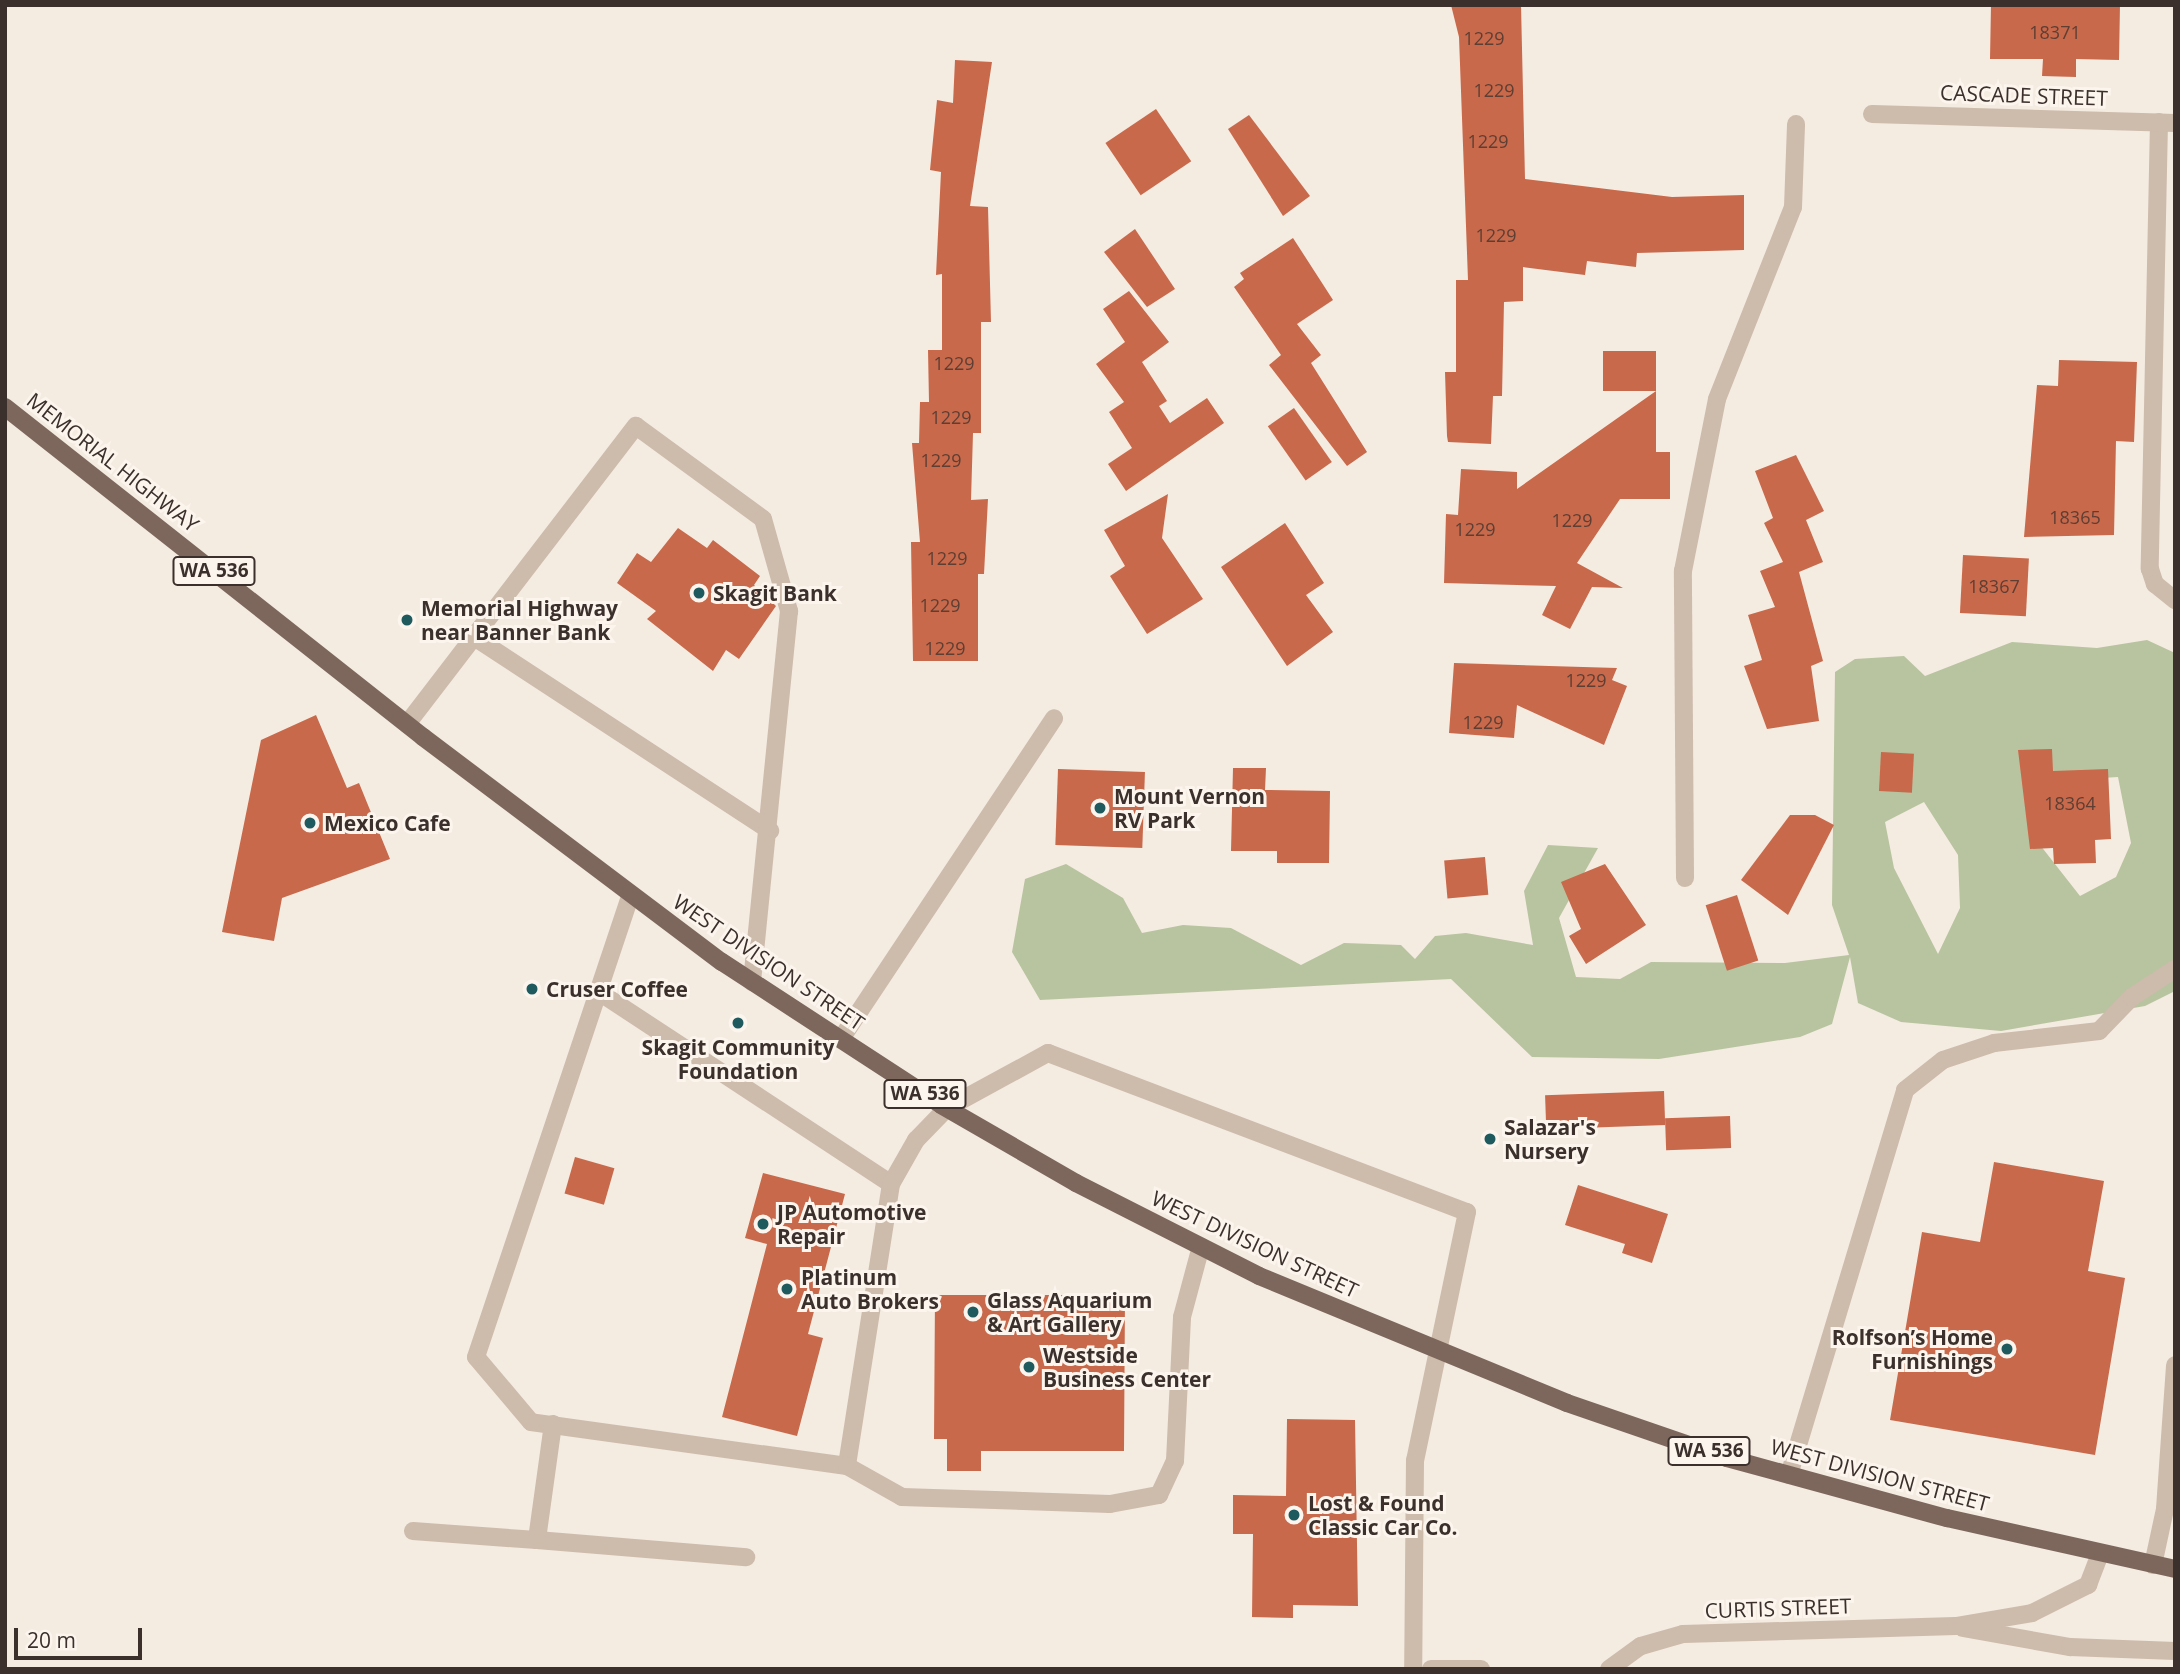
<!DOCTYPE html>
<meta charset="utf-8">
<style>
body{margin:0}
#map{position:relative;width:2180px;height:1674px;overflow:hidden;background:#f4ebe1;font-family:"Open Sans",sans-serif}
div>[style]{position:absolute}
.green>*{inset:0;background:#b8c4a0}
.building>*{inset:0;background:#c8694b;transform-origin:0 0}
.lane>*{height:18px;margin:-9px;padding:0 9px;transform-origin:9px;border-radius:9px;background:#cdbbac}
.street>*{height:18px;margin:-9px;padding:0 9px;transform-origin:9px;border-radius:9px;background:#cdbbac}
.primary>*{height:18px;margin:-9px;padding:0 9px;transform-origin:9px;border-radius:9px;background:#7d675c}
.dots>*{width:19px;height:19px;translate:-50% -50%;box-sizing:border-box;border:4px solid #fbf5ee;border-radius:50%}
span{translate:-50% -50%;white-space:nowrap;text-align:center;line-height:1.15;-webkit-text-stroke:6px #fbf5ee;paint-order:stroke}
.number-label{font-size:18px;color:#5e3e33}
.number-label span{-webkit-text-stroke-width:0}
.shield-label span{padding:2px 5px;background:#fbf5ee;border:2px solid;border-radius:5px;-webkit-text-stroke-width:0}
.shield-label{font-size:19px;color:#3b302b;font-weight:700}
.street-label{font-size:21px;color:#3b302b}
.poi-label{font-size:21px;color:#3b302b;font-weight:700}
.left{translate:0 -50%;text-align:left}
.right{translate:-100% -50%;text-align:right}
.frame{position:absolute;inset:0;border:7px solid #3b302b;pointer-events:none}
.scale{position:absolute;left:14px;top:1628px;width:128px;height:32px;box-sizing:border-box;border:4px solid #3b302b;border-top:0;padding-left:9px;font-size:21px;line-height:24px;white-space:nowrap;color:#3b302b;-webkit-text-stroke:5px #fbf5ee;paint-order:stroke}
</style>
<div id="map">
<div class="green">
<div style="clip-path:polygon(evenodd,2147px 640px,2175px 653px,2175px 991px,2145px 1006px,2001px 1031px,1901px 1022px,1858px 1003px,1850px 957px,1832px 1024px,1800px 1037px,1659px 1059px,1532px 1057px,1451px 979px,1040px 1000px,1012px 952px,1025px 879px,1066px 864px,1123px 898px,1142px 933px,1183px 925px,1231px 928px,1301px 965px,1344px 943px,1401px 945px,1415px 959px,1435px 936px,1466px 933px,1533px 945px,1524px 891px,1548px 845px,1598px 848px,1559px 918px,1576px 977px,1620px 979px,1651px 962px,1785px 963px,1849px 955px,1832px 905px,1835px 672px,1855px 659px,1904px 656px,1925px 676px,2012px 642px,2097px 648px,2147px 640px,2118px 777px,2131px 843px,2116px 877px,2080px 896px,2029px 831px,2038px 782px,2118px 777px,2147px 640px,1924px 802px,1958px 855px,1960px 908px,1938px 954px,1894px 868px,1885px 822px,1924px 802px)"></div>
</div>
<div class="building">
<div style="clip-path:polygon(1451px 5px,1521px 5px,1525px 179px,1672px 197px,1744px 195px,1744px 250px,1637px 253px,1636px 267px,1587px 261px,1585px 275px,1523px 267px,1523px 301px,1504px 302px,1502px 396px,1493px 396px,1491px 444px,1448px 442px,1447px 436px,1445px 372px,1456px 372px,1456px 280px,1468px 280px,1459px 37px)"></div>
<div style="clip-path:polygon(1991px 5px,2120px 5px,2119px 60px,2076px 59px,2076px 77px,2042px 76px,2043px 59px,1990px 59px)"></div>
<div style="clip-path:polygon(955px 60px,992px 62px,970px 206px,988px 207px,991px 322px,981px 322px,981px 433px,973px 433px,971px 500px,988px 499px,984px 574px,978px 574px,978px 661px,913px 661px,911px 542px,920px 542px,912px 443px,919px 443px,920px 402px,929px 402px,928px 350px,942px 350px,942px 274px,936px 275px,941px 172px,930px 170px,937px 100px,953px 103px)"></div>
<div style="left:1156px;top:109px;width:63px;height:61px;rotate:56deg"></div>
<div style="clip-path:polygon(1249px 115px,1310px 196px,1283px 216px,1228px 129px)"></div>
<div style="clip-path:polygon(1135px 229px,1175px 289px,1147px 307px,1104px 252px)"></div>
<div style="clip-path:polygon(1293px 238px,1333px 300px,1297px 324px,1321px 355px,1311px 363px,1367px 452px,1347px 466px,1269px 365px,1281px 355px,1234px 287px,1244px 279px,1240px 273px)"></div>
<div style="clip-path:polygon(1129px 291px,1169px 342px,1142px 362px,1167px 401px,1159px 406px,1170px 423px,1207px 398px,1224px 423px,1126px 491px,1108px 464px,1132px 448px,1109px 412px,1124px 402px,1096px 364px,1125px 342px,1103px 309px)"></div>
<div style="clip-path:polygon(1603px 351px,1656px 351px,1656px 452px,1670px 452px,1670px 499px,1620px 499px,1577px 563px,1623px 588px,1592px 587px,1570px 629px,1542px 615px,1556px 586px,1444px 583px,1446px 514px,1458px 515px,1461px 469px,1517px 472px,1517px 489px,1656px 391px,1603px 391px)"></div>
<div style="clip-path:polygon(2059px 360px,2137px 362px,2134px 442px,2116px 441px,2114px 535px,2024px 537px,2037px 385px,2058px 386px)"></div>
<div style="left:1294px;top:408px;width:66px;height:32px;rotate:55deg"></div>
<div style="clip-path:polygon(1796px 455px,1824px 511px,1806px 520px,1823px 562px,1799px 572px,1823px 661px,1811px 666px,1819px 721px,1767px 729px,1744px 666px,1762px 660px,1748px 615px,1775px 607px,1760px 571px,1783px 562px,1764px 523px,1773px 518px,1755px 471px)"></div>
<div style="clip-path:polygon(1168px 494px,1162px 538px,1203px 599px,1147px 634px,1110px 576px,1125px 566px,1104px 530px)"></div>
<div style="clip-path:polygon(1285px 523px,1324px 583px,1306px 595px,1333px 632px,1287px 666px,1221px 567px)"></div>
<div style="clip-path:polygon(678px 528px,707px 548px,713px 540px,760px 576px,754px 585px,776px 606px,739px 659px,726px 650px,713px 671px,647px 619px,656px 611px,617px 583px,637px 553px,651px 562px)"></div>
<div style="left:1963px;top:555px;width:66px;height:58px;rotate:3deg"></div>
<div style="clip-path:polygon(1454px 663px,1617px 668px,1612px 680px,1627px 686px,1604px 745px,1517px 705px,1514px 738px,1449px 733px)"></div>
<div style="clip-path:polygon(316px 715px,347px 788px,359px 783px,390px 859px,282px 898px,274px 941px,222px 932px,261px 740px)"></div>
<div style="clip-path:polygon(2052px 749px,2053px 771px,2108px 769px,2111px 839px,2095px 840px,2096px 863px,2054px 864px,2053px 848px,2030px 849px,2018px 750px)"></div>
<div style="left:1881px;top:752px;width:33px;height:39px;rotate:3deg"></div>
<div style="clip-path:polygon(1233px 768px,1266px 768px,1265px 790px,1330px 791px,1329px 863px,1277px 863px,1277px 851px,1231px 851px)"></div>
<div style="left:1058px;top:769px;width:87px;height:76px;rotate:2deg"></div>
<div style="clip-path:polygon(1790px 815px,1815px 815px,1834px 825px,1788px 915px,1741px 880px)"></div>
<div style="left:1485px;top:857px;width:38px;height:41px;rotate:85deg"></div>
<div style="clip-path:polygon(1605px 864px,1646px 925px,1586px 964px,1569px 936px,1581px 929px,1561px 882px)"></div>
<div style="left:1737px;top:895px;width:69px;height:33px;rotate:72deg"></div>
<div style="left:1664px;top:1091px;width:34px;height:119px;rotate:88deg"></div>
<div style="left:1730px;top:1116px;width:32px;height:65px;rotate:88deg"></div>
<div style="left:575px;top:1157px;width:41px;height:38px;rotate:16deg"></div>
<div style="clip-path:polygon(1994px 1162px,2104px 1181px,2088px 1271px,2125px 1278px,2095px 1455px,1890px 1420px,1922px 1232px,1980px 1242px)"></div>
<div style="clip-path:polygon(763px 1173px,845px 1194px,808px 1334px,823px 1338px,797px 1436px,722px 1417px,767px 1244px,745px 1238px)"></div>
<div style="clip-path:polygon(1578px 1185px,1668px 1214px,1652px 1263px,1622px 1253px,1625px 1244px,1565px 1225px)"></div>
<div style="clip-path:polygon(935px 1295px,1125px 1295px,1124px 1451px,981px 1451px,981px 1471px,947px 1471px,947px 1439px,934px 1439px)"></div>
<div style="clip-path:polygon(1287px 1419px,1355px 1420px,1358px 1606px,1293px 1605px,1293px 1618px,1252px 1617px,1253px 1534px,1233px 1534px,1233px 1495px,1286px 1496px)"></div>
</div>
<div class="lane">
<div style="left:2159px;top:122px;width:447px;rotate:91.2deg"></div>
<div style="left:2150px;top:569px;width:16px;rotate:72deg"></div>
<div style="left:2155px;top:584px;width:26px;rotate:39deg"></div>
<div style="left:474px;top:637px;width:354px;rotate:33.2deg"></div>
<div style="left:407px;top:724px;width:376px;rotate:-52.5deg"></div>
<div style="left:636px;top:426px;width:157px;rotate:36.2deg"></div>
<div style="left:763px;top:519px;width:96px;rotate:74.2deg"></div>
<div style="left:789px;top:611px;width:373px;rotate:95.7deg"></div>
<div style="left:1685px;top:878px;width:307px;rotate:-90.4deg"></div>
<div style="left:1683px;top:571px;width:175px;rotate:-78.8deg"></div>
<div style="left:1717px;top:399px;width:206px;rotate:-68.4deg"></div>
<div style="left:1793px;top:207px;width:83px;rotate:-87.9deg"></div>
<div style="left:599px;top:992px;width:349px;rotate:33.3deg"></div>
<div style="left:891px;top:1184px;width:285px;rotate:98.9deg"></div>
<div style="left:847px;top:1466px;width:319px;rotate:-172.1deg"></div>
<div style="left:531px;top:1422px;width:85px;rotate:-130.2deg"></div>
<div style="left:476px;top:1357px;width:488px;rotate:-71.5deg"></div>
<div style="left:841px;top:1039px;width:385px;rotate:-56.4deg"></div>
<div style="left:891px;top:1184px;width:51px;rotate:-60.4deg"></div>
<div style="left:916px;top:1140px;width:45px;rotate:-45.9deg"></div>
<div style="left:947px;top:1108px;width:115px;rotate:-28.6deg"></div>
<div style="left:1048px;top:1053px;width:448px;rotate:20.8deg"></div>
<div style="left:1467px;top:1212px;width:253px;rotate:101.8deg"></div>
<div style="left:1415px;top:1460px;width:209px;rotate:90.5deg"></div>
<div style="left:553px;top:1424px;width:117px;rotate:97.9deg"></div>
<div style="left:537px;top:1540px;width:210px;rotate:4.7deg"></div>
<div style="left:847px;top:1466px;width:63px;rotate:29.4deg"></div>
<div style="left:902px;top:1497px;width:208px;rotate:1.9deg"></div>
<div style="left:1110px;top:1504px;width:50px;rotate:-10.4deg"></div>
<div style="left:1159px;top:1495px;width:38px;rotate:-65deg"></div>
<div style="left:1175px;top:1461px;width:144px;rotate:-87.2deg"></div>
<div style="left:1182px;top:1317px;width:73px;rotate:-75deg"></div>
<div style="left:1789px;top:1475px;width:402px;rotate:-73.2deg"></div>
<div style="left:1905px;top:1090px;width:48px;rotate:-38.3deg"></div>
<div style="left:1943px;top:1060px;width:54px;rotate:-18.4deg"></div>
<div style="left:1994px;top:1043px;width:106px;rotate:-6.5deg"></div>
<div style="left:2099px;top:1031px;width:47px;rotate:-45.9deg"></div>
<div style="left:2132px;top:997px;width:51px;rotate:-33.1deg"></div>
<div style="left:413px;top:1531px;width:124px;rotate:4.2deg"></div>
<div style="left:2153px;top:1565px;width:57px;rotate:-77.9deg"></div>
<div style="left:2165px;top:1509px;width:144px;rotate:-86deg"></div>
<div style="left:1431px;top:1669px;width:50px"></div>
</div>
<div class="street">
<div style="left:1872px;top:114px;width:303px;rotate:1.7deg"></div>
<div style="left:1963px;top:1628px;width:109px;rotate:10.1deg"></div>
<div style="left:2070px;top:1647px;width:105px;rotate:2.2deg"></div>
<div style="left:1609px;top:1669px;width:39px;rotate:-36deg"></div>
<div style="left:1641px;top:1646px;width:44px;rotate:-15.9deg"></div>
<div style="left:1683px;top:1634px;width:273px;rotate:-1.7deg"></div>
<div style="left:1956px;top:1626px;width:77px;rotate:-9.7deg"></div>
<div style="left:2032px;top:1613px;width:63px;rotate:-26.6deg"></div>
<div style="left:2088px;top:1585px;width:33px;rotate:-69deg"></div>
</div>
<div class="primary">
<div style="left:5px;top:407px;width:533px;rotate:38.29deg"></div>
<div style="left:423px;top:737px;width:374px;rotate:37deg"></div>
<div style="left:722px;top:962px;width:262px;rotate:33.1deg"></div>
<div style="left:941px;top:1105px;width:156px;rotate:30deg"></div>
<div style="left:1076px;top:1183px;width:205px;rotate:26.9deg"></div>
<div style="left:1259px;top:1276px;width:333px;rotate:22.4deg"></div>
<div style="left:1567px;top:1403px;width:169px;rotate:19deg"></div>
<div style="left:1727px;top:1458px;width:228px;rotate:15.3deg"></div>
<div style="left:1947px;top:1518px;width:234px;rotate:12.6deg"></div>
</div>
<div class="dots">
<div style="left:699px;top:593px;background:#1f5a5e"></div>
<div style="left:407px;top:620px;background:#1f5a5e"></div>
<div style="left:1100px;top:808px;background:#1f5a5e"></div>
<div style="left:310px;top:823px;background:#1f5a5e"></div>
<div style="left:532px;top:989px;background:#1f5a5e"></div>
<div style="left:738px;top:1023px;background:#1f5a5e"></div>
<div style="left:1490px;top:1139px;background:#1f5a5e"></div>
<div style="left:763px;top:1224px;background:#1f5a5e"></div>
<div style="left:787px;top:1289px;background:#1f5a5e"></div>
<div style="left:973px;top:1312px;background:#1f5a5e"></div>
<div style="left:2007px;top:1349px;background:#1f5a5e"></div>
<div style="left:1029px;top:1367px;background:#1f5a5e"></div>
<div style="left:1294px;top:1515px;background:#1f5a5e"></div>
</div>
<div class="number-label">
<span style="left:2055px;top:32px">18371</span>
<span style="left:1484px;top:38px">1229</span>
<span style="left:1494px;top:90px">1229</span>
<span style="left:1488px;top:141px">1229</span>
<span style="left:1496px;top:235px">1229</span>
<span style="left:954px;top:363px">1229</span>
<span style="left:951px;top:417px">1229</span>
<span style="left:941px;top:460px">1229</span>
<span style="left:2075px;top:517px">18365</span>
<span style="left:1572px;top:520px">1229</span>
<span style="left:1475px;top:529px">1229</span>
<span style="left:947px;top:558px">1229</span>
<span style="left:1994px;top:586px">18367</span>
<span style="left:940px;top:605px">1229</span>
<span style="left:945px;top:648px">1229</span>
<span style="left:1586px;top:680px">1229</span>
<span style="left:1483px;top:722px">1229</span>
<span style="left:2070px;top:803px">18364</span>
</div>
<div class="shield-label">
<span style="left:214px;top:571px">WA 536</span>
<span style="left:925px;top:1094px">WA 536</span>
<span style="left:1709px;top:1451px">WA 536</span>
</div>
<div class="street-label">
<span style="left:2024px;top:95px;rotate:2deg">CASCADE STREET</span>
<span style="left:113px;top:462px;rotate:38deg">MEMORIAL HIGHWAY</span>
<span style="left:769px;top:962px;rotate:34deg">WEST DIVISION STREET</span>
<span style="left:1255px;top:1244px;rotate:25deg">WEST DIVISION STREET</span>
<span style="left:1880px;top:1475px;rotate:15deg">WEST DIVISION STREET</span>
<span style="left:1778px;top:1608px;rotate:-2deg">CURTIS STREET</span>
</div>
<div class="poi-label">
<span class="left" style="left:713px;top:593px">Skagit Bank</span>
<span class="left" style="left:421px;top:620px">Memorial Highway<br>near Banner Bank</span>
<span class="left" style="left:1114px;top:808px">Mount Vernon<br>RV Park</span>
<span class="left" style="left:324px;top:823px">Mexico Cafe</span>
<span class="left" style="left:546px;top:989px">Cruser Coffee</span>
<span style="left:738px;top:1059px">Skagit Community<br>Foundation</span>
<span class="left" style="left:1504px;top:1139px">Salazar's<br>Nursery</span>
<span class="left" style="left:777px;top:1224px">JP Automotive<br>Repair</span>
<span class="left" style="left:801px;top:1289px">Platinum<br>Auto Brokers</span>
<span class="left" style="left:987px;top:1312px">Glass Aquarium<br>&amp; Art Gallery</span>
<span class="right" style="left:1993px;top:1349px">Rolfson’s Home<br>Furnishings</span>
<span class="left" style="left:1043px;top:1367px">Westside<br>Business Center</span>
<span class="left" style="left:1308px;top:1515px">Lost &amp; Found<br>Classic Car Co.</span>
</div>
<div class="frame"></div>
<div class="scale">20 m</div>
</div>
